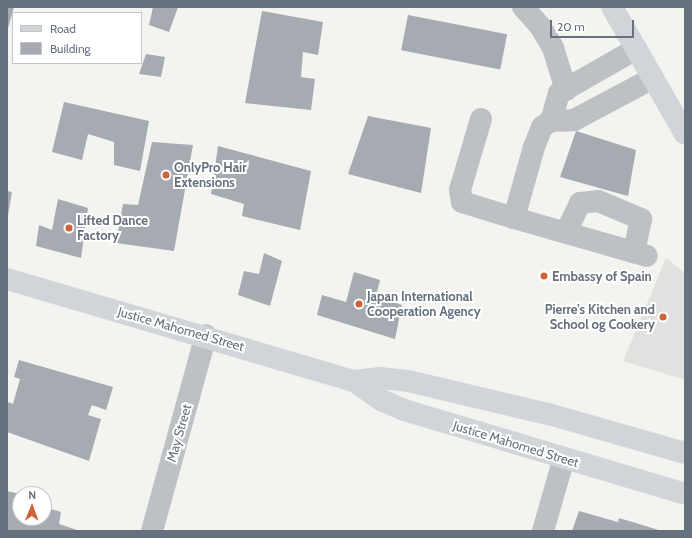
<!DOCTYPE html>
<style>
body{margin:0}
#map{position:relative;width:692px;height:538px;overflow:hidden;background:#f3f3f0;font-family:Cabin,sans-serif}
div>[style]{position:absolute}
.built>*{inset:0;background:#e1e2e0}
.building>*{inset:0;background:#a5abb0;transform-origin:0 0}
.minor>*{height:22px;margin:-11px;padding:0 11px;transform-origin:11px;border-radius:11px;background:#bdc0c4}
.major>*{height:22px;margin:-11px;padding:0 11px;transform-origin:11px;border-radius:11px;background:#d1d5d9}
.dots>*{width:11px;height:11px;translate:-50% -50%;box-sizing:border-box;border:2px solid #fff;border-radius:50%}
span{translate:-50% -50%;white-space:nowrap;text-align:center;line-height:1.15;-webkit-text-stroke:4px #fff;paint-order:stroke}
.poi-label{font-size:13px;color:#66717e;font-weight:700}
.left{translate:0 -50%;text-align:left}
.right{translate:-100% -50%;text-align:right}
.street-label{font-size:13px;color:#66717e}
.frame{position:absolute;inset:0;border:8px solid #66717e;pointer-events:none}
.legend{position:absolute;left:12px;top:12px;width:130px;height:52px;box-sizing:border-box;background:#fff;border:1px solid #c2c6cb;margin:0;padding:5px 7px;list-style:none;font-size:12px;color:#66717e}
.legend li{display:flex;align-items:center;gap:8px;height:20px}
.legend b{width:20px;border:1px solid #c2c6cb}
.north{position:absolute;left:12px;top:486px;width:40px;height:40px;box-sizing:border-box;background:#fff;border:1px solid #c2c6cb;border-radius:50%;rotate:1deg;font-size:11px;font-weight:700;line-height:16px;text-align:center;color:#66717e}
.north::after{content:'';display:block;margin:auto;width:14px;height:18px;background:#cd6336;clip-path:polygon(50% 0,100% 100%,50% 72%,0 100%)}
.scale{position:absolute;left:550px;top:20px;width:84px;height:18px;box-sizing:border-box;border:2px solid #66717e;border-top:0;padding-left:5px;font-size:12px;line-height:14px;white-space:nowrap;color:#66717e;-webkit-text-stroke:3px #fff;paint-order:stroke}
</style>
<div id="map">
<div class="built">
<div style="clip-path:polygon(666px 258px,685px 273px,685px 380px,623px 361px)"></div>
</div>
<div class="building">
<div style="clip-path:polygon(7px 7px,14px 7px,7px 32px)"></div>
<div style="clip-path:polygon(153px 7px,178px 7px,169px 32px,149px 25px)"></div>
<div style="clip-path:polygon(262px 11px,323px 22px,318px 55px,303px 52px,301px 77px,315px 79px,311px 110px,245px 103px)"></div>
<div style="left:408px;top:15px;width:101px;height:36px;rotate:11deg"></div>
<div style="clip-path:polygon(146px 54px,165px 57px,161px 77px,139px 74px)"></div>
<div style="clip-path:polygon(64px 102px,149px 121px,140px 171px,114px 165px,114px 142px,88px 134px,82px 160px,52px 152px)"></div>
<div style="clip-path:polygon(368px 116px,431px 128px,421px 193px,348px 174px)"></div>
<div style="clip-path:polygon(576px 131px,636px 150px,628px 196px,560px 177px)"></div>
<div style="clip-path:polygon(152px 142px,193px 145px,174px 251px,116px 243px,123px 204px,138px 205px)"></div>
<div style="clip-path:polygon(218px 146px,311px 171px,300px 230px,242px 216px,244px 204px,211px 194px)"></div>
<div style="clip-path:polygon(7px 191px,12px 192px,8px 215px,7px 215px)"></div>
<div style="clip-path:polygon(58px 199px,88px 208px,81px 258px,36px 246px,39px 225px,52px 230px)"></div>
<div style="clip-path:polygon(264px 253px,282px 261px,270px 306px,238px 295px,244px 271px,259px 274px)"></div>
<div style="clip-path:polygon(354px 272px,380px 280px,376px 296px,402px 305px,395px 339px,317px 315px,322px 295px,346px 302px)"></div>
<div style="clip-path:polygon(19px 360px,113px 387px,106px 410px,92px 405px,88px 415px,101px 419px,89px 461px,7px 432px,7px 402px,13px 404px,20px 379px,14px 377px)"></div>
<div style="clip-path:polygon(7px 491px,20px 494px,20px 518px,44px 518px,44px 507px,61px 512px,59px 524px,80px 531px,7px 531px)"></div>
<div style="clip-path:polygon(579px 511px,618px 522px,619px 518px,662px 531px,572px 531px)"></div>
</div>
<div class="minor">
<div style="left:523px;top:7px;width:25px;rotate:48deg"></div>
<div style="left:540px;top:26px;width:26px;rotate:59deg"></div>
<div style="left:553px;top:48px;width:44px;rotate:72.8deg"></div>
<div style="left:481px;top:119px;width:74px;rotate:106.5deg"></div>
<div style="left:460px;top:190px;width:12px;rotate:81deg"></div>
<div style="left:462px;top:202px;width:54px;rotate:17.1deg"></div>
<div style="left:514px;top:218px;width:74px;rotate:-74.3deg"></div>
<div style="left:534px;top:147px;width:22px;rotate:-68deg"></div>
<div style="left:542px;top:127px;width:11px;rotate:-34deg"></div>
<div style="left:551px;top:121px;width:29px;rotate:-74deg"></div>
<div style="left:559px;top:93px;width:89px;rotate:-29.7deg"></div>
<div style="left:551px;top:121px;width:23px;rotate:-2deg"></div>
<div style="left:574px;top:120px;width:89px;rotate:-28deg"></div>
<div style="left:514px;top:218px;width:138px;rotate:15.9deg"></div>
<div style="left:566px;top:232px;width:32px;rotate:-64deg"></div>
<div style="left:580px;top:203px;width:18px;rotate:-6deg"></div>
<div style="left:598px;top:201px;width:47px;rotate:22.7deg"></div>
<div style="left:641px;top:219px;width:34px;rotate:102deg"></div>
<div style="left:152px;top:531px;width:203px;rotate:-74.6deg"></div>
<div style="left:543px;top:531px;width:76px;rotate:-74deg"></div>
</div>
<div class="major">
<div style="left:612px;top:7px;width:146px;rotate:60.1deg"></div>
<div style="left:7px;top:279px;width:362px;rotate:16.4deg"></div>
<div style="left:354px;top:381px;width:33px;rotate:35deg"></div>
<div style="left:381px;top:400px;width:25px;rotate:23deg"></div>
<div style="left:404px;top:410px;width:293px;rotate:16.6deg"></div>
<div style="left:354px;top:381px;width:26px;rotate:-7deg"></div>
<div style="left:380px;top:378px;width:28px;rotate:6deg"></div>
<div style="left:408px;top:381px;width:148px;rotate:13.3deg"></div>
<div style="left:552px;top:415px;width:138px;rotate:15.9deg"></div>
</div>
<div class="dots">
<div style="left:166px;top:175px;background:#cd6336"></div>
<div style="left:69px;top:228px;background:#cd6336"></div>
<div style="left:544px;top:276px;background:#cd6336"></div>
<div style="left:359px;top:304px;background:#cd6336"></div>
<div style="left:663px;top:317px;background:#cd6336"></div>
</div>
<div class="poi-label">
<span class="left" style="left:174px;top:175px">OnlyPro Hair<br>Extensions</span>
<span class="left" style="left:77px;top:228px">Lifted Dance<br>Factory</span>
<span class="left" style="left:552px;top:276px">Embassy of Spain</span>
<span class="left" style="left:367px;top:304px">Japan International<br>Cooperation Agency</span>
<span class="right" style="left:655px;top:317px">Pierre's Kitchen and<br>School og Cookery</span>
</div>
<div class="street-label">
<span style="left:181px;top:329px;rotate:16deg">Justice Mahomed Street</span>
<span style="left:179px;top:433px;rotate:-74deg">May Street</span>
<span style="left:516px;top:444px;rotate:17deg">Justice Mahomed Street</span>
</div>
<div class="frame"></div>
<ul class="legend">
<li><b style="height:5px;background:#d1d5d9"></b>Road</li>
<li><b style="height:11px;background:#a5abb0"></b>Building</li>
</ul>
<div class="north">N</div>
<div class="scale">20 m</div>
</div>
